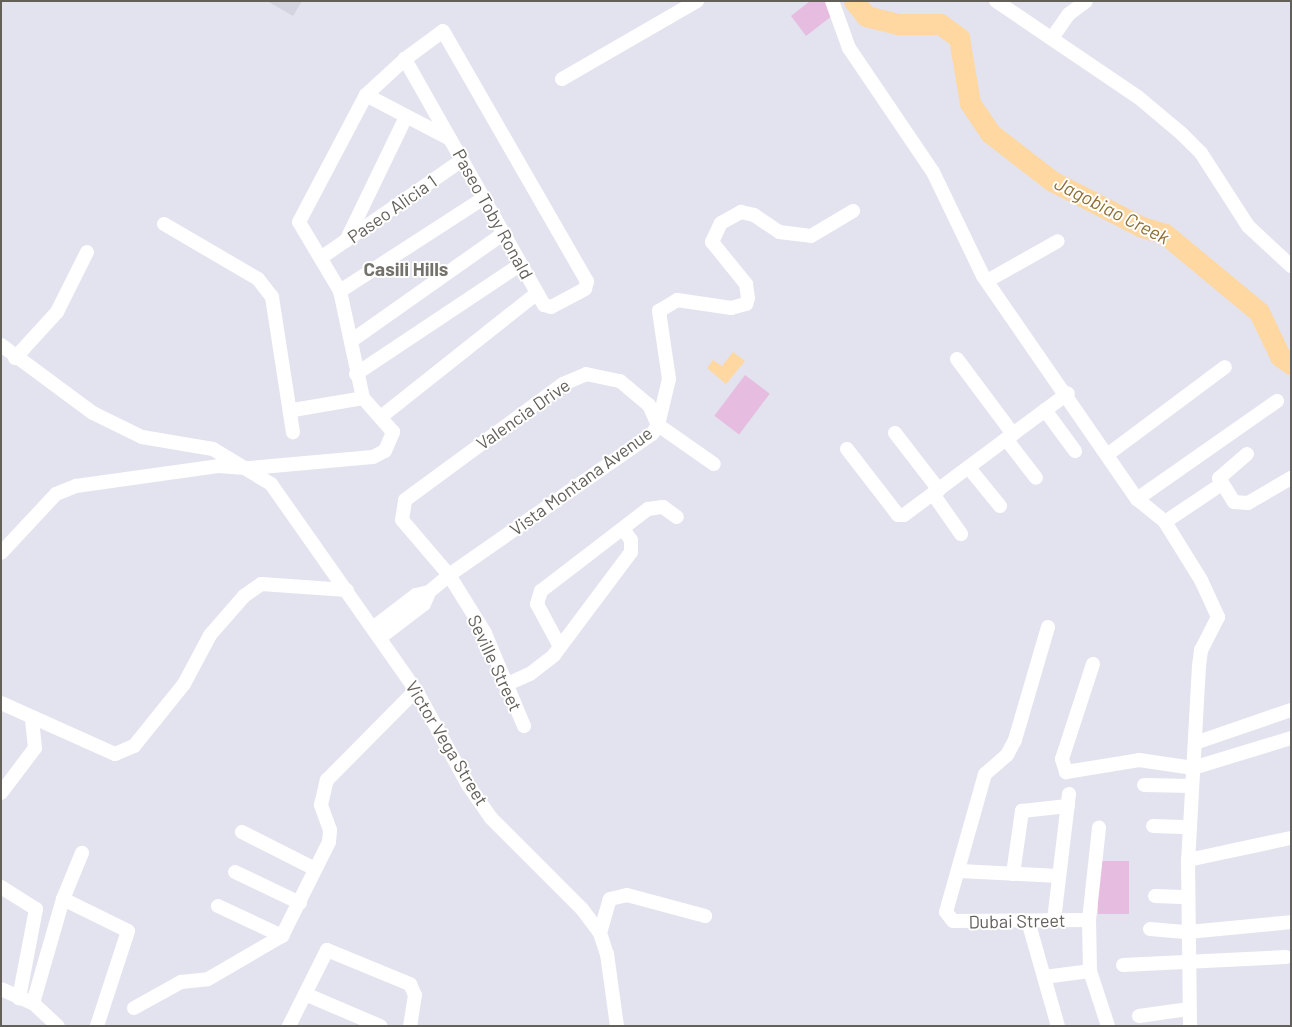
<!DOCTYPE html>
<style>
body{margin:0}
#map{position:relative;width:1292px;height:1027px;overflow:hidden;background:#e2e3ee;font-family:Barlow,sans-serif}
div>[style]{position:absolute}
.education>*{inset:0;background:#d3d4e0}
.green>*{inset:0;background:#e6bde0;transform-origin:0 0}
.water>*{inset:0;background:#ffd7a0}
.river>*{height:21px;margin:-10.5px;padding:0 10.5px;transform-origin:10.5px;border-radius:10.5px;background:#ffd7a0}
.minor>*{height:14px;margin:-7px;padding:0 7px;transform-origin:7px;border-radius:7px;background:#fff}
span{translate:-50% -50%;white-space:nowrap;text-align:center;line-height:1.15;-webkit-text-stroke:4px #fff;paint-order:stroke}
.street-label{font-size:18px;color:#63605a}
.water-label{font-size:19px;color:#8f6f32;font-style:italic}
.neighbourhood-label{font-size:19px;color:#75726b;font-weight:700}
.frame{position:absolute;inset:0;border:2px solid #63605a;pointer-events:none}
</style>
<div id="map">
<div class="education">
<div style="clip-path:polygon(267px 1px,302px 1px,293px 16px)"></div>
</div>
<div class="green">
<div style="clip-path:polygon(810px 1px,835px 1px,841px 9px,806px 36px,791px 16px)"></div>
<div style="left:745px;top:375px;width:31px;height:51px;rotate:37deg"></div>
<div style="left:1098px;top:861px;width:31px;height:53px"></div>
</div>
<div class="water">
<div style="clip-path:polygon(733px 352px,745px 361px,726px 384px,707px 368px,713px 360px,722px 366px)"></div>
</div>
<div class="river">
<div style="left:854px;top:1px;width:19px;rotate:51deg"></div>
<div style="left:866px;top:16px;width:33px;rotate:14deg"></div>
<div style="left:898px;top:24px;width:42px"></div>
<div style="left:940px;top:24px;width:24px;rotate:36deg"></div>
<div style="left:959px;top:38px;width:66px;rotate:80.4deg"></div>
<div style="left:970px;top:103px;width:36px;rotate:56deg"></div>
<div style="left:990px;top:133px;width:78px;rotate:37.7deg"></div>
<div style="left:1052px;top:181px;width:101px;rotate:27.1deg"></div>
<div style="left:1142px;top:227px;width:24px;rotate:17deg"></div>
<div style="left:1165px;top:234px;width:122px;rotate:39.7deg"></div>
<div style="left:1259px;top:312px;width:49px;rotate:64.5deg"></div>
<div style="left:1280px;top:356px;width:14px;rotate:36deg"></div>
</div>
<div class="minor">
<div style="left:832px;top:1px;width:50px;rotate:70.1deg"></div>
<div style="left:849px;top:48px;width:150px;rotate:55.9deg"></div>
<div style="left:933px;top:172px;width:115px;rotate:64.3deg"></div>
<div style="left:983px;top:276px;width:271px;rotate:55.4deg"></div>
<div style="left:1137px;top:499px;width:36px;rotate:39deg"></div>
<div style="left:1165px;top:522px;width:68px;rotate:58.2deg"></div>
<div style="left:1201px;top:580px;width:41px;rotate:65.3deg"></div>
<div style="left:1218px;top:617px;width:37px;rotate:117deg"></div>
<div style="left:1201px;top:650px;width:16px;rotate:97deg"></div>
<div style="left:1199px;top:666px;width:194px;rotate:93.2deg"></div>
<div style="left:1188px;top:860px;width:166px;rotate:89.3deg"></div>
<div style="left:996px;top:1px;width:171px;rotate:34.1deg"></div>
<div style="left:1138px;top:97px;width:57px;rotate:40.1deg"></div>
<div style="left:1182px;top:134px;width:27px;rotate:45deg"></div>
<div style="left:1201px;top:153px;width:87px;rotate:57.2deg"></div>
<div style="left:1248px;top:226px;width:59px;rotate:42.9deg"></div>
<div style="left:1052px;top:38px;width:29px;rotate:-55deg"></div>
<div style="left:1069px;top:14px;width:21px;rotate:-37deg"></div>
<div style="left:562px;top:79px;width:156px;rotate:-30deg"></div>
<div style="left:366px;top:95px;width:95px;rotate:27.6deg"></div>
<div style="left:164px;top:224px;width:109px;rotate:30.3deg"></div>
<div style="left:258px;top:279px;width:23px;rotate:52deg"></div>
<div style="left:272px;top:297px;width:137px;rotate:81.2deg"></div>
<div style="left:346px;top:241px;width:138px;rotate:-64.2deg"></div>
<div style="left:322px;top:257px;width:170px;rotate:-34.7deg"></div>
<div style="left:987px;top:281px;width:81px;rotate:-29.4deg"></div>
<div style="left:340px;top:291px;width:171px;rotate:-32.9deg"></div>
<div style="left:351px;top:341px;width:187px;rotate:-35.2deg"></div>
<div style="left:1px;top:345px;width:114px;rotate:36.5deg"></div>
<div style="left:93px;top:413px;width:55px;rotate:26.1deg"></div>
<div style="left:142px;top:437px;width:72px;rotate:9.6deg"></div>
<div style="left:213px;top:449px;width:68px;rotate:31.1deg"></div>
<div style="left:271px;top:484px;width:252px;rotate:54.9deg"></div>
<div style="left:416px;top:690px;width:108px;rotate:61.3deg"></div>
<div style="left:468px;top:785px;width:40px;rotate:55.1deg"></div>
<div style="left:491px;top:818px;width:129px;rotate:45deg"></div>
<div style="left:582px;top:909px;width:30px;rotate:53deg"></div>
<div style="left:600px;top:933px;width:22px;rotate:72deg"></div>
<div style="left:607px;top:954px;width:73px;rotate:82.1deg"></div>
<div style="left:15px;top:358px;width:62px;rotate:-47.6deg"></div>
<div style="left:57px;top:312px;width:67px;rotate:-63.4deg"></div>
<div style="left:957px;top:359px;width:94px;rotate:53.3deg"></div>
<div style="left:356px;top:374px;width:198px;rotate:-33.7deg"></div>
<div style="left:293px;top:410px;width:71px;rotate:-9.7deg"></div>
<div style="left:1045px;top:410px;width:51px;rotate:53.8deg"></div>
<div style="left:382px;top:416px;width:198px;rotate:-38.4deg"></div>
<div style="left:895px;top:433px;width:72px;rotate:52.3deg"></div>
<div style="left:1006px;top:439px;width:49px;rotate:52.4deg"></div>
<div style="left:847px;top:449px;width:83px;rotate:52.3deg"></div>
<div style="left:898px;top:515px;width:6px"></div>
<div style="left:904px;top:515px;width:204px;rotate:-36.6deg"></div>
<div style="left:1247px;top:454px;width:37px;rotate:139deg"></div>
<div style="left:1219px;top:478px;width:28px;rotate:58deg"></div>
<div style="left:1234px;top:502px;width:14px;rotate:4deg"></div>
<div style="left:1248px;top:503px;width:50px;rotate:-30.2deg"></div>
<div style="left:1107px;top:455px;width:147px;rotate:-36.7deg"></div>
<div style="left:969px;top:468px;width:49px;rotate:50.8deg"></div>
<div style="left:933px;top:494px;width:49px;rotate:55deg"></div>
<div style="left:1137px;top:499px;width:171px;rotate:-35deg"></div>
<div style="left:1165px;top:522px;width:66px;rotate:-33.9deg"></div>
<div style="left:1px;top:553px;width:81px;rotate:-47deg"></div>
<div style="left:56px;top:494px;width:22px;rotate:-22deg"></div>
<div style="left:76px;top:486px;width:143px;rotate:-8deg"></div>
<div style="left:218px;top:466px;width:32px;rotate:4deg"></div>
<div style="left:250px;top:468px;width:123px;rotate:-5.1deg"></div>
<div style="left:373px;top:457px;width:13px;rotate:-27deg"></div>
<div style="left:385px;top:451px;width:21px;rotate:-67deg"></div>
<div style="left:393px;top:432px;width:45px;rotate:-131.4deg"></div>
<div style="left:363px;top:398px;width:109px;rotate:-102.1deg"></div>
<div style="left:340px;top:291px;width:80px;rotate:-120.7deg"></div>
<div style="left:299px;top:222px;width:144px;rotate:-62.2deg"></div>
<div style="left:366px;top:95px;width:53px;rotate:-42.7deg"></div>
<div style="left:405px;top:59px;width:47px;rotate:-36.4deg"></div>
<div style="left:443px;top:31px;width:289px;rotate:60.1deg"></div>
<div style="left:587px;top:281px;width:8px;rotate:104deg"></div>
<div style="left:585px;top:289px;width:38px;rotate:152deg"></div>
<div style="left:551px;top:307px;width:7px;rotate:-164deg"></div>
<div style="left:544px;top:305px;width:283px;rotate:-119.5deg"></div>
<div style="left:374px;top:627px;width:53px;rotate:-37.3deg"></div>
<div style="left:416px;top:595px;width:13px;rotate:-13deg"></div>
<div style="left:1048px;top:627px;width:118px;rotate:106.3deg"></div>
<div style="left:1015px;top:740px;width:17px;rotate:118deg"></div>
<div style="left:1007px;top:755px;width:29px;rotate:139deg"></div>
<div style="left:985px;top:774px;width:143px;rotate:105.8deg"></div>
<div style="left:946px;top:912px;width:11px;rotate:52deg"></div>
<div style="left:953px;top:921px;width:136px;rotate:-0.4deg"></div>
<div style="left:381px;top:637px;width:54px;rotate:-37.5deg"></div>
<div style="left:424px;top:604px;width:13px;rotate:-67deg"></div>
<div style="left:429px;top:592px;width:26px;rotate:-40deg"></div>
<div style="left:449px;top:575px;width:247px;rotate:-34.8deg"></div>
<div style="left:652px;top:434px;width:11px;rotate:-56deg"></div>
<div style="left:658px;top:425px;width:47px;rotate:-76.6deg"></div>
<div style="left:669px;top:379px;width:69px;rotate:-98.4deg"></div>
<div style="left:659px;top:311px;width:21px;rotate:-31deg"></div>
<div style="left:677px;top:300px;width:55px;rotate:8.4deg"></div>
<div style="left:731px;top:308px;width:16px;rotate:-15deg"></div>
<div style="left:746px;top:304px;width:6px;rotate:-72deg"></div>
<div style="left:748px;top:298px;width:14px;rotate:-98deg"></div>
<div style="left:746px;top:284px;width:54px;rotate:-129deg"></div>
<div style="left:712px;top:242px;width:21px;rotate:-65deg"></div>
<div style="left:721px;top:223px;width:23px;rotate:-29deg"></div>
<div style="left:741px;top:212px;width:13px;rotate:13deg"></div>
<div style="left:754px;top:215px;width:30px;rotate:34deg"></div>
<div style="left:779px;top:232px;width:32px;rotate:7deg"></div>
<div style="left:811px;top:236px;width:49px;rotate:-30.8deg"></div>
<div style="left:558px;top:643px;width:44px;rotate:-118.3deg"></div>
<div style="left:537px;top:604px;width:14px;rotate:-73deg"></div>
<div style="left:541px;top:591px;width:135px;rotate:-37.5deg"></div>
<div style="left:648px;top:509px;width:15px;rotate:-8deg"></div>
<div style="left:663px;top:507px;width:17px;rotate:36deg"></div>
<div style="left:1093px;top:664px;width:100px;rotate:108.1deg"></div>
<div style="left:1062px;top:759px;width:14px;rotate:73deg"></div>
<div style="left:1066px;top:772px;width:74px;rotate:-9.3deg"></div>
<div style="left:1139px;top:760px;width:55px;rotate:8.4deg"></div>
<div style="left:1193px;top:768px;width:102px;rotate:-17deg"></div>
<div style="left:505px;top:685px;width:27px;rotate:-24deg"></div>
<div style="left:530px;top:674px;width:31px;rotate:-38deg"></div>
<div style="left:554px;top:655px;width:129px;rotate:-53.2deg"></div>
<div style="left:631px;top:552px;width:12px;rotate:-90deg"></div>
<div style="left:631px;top:540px;width:14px;rotate:-126deg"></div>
<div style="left:1px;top:703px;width:125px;rotate:24.1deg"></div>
<div style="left:115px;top:754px;width:21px;rotate:-23deg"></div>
<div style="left:134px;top:746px;width:33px;rotate:-51deg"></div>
<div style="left:155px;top:720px;width:46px;rotate:-51.1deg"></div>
<div style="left:184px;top:684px;width:55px;rotate:-62deg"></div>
<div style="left:210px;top:635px;width:52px;rotate:-48.9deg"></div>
<div style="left:244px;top:596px;width:21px;rotate:-35deg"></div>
<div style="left:261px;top:584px;width:86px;rotate:4deg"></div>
<div style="left:524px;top:726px;width:101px;rotate:-112.8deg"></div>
<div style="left:485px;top:633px;width:68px;rotate:-121.8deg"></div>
<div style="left:449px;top:575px;width:72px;rotate:-130.5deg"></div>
<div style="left:402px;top:520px;width:20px;rotate:-81deg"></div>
<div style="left:405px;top:500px;width:196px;rotate:-36.3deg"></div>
<div style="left:563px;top:384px;width:25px;rotate:-23deg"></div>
<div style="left:586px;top:374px;width:35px;rotate:12deg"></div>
<div style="left:620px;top:381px;width:38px;rotate:40deg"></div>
<div style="left:649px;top:405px;width:22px;rotate:66deg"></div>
<div style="left:658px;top:425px;width:68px;rotate:34.9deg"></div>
<div style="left:1195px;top:743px;width:102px;rotate:-19deg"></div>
<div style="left:1144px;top:785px;width:48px;rotate:1.2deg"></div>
<div style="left:1px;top:793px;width:56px;rotate:-52.9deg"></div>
<div style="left:35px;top:748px;width:30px;rotate:-96deg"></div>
<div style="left:1153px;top:826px;width:37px;rotate:2deg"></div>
<div style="left:242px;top:832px;width:82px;rotate:26.9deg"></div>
<div style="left:1188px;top:860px;width:105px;rotate:-12.1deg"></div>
<div style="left:960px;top:871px;width:98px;rotate:2.9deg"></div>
<div style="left:235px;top:872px;width:72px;rotate:25.5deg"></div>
<div style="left:1013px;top:874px;width:64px;rotate:-81.9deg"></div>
<div style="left:1022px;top:811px;width:46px;rotate:-6.2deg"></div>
<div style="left:1px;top:887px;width:41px;rotate:32.2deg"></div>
<div style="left:36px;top:909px;width:91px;rotate:100.8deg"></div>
<div style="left:1155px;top:896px;width:33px;rotate:2deg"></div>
<div style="left:63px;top:899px;width:72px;rotate:26.2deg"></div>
<div style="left:128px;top:931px;width:100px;rotate:108.1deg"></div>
<div style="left:218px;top:906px;width:71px;rotate:25.1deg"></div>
<div style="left:1054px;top:920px;width:127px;rotate:-83.2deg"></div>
<div style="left:1028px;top:921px;width:109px;rotate:74.1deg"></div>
<div style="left:1150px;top:929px;width:38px;rotate:5deg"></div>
<div style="left:1188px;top:932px;width:103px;rotate:-5.5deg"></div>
<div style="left:600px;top:933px;width:35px;rotate:-74deg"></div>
<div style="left:610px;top:899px;width:17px;rotate:-13deg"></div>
<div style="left:627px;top:895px;width:81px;rotate:15.1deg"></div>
<div style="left:1123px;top:965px;width:163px;rotate:-2.8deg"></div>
<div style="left:1090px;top:971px;width:51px;rotate:-91.1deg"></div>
<div style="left:1089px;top:920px;width:93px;rotate:-83.8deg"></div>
<div style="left:1044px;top:977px;width:46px;rotate:-7.4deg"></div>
<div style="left:1090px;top:971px;width:58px;rotate:71.9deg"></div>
<div style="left:1px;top:989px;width:35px;rotate:24deg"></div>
<div style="left:33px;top:1003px;width:34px;rotate:43deg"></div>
<div style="left:305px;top:994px;width:82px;rotate:23.1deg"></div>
<div style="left:33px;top:1003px;width:108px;rotate:-73.9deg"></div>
<div style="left:63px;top:899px;width:50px;rotate:-67.6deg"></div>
<div style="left:134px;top:1008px;width:54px;rotate:-29deg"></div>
<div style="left:181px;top:982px;width:27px;rotate:-6deg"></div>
<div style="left:208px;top:979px;width:86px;rotate:-30.2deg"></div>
<div style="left:282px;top:936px;width:105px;rotate:-63.4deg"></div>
<div style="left:329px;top:842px;width:12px;rotate:-85deg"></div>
<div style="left:330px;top:830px;width:27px;rotate:-110deg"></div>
<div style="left:321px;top:805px;width:26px;rotate:-77deg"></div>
<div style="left:327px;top:780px;width:127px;rotate:-45.3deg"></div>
<div style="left:1139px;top:1016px;width:49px;rotate:-8.1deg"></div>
<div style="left:289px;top:1026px;width:85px;rotate:-63.4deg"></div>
<div style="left:327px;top:950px;width:90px;rotate:22.3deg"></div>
<div style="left:410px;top:984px;width:12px;rotate:66deg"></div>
<div style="left:415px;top:995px;width:31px;rotate:99deg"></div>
</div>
<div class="street-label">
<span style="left:392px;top:209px;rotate:-35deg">Paseo Alicia 1</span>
<span style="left:493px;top:214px;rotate:61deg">Paseo Toby Ronald</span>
<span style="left:523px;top:414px;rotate:-35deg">Valencia Drive</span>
<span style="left:581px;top:481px;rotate:-36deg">Vista Montana Avenue</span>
<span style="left:495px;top:663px;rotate:65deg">Seville Street</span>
<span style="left:447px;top:743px;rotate:59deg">Victor Vega Street</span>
<span style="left:1017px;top:921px;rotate:-1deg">Dubai Street</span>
</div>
<div class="water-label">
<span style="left:1112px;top:210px;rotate:27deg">Jagobiao Creek</span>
</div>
<div class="neighbourhood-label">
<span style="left:406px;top:269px">Casili Hills</span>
</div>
<div class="frame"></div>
</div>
